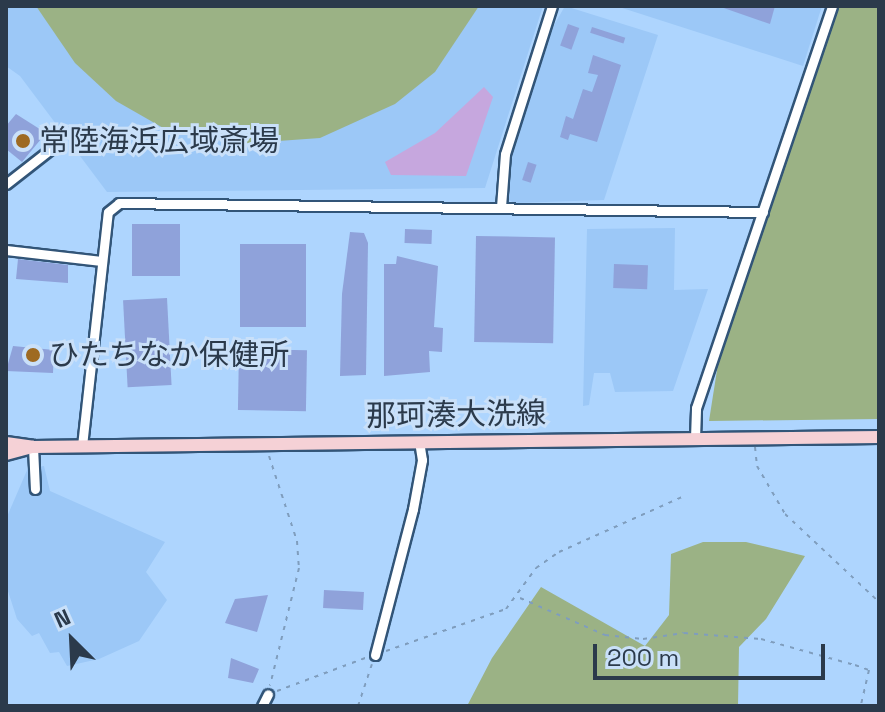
<!DOCTYPE html>
<meta charset="utf-8">
<style>
body{margin:0}
#map{position:relative;width:885px;height:712px;overflow:hidden;background:#aed5fe;font-family:"Space Grotesk","Noto Sans JP",sans-serif}
div>[style]{position:absolute}
.built>*{inset:0;background:#9cc8f7}
.green>*{inset:0;background:#9bb285}
.water>*{inset:0;background:#c6a7de}
.building>*{inset:0;background:#8fa2da;transform-origin:0 0}
.path>*{height:2px;margin-top:-1px;transform-origin:0;background:repeating-linear-gradient(90deg,#7f9dbd 0 4px,transparent 0 10px)}
.roads{filter:drop-shadow(2px 0 #325578) drop-shadow(-2px 0 #325578) drop-shadow(0 2px #325578) drop-shadow(0 -2px #325578)}
.minor>*{height:9px;margin:-4.5px;padding:0 4.5px;transform-origin:4.5px;border-radius:4.5px;background:#fff}
.major>*{height:12px;margin:-6px;padding:0 6px;transform-origin:6px;border-radius:6px;background:#f5d1d6}
.dots>*{width:22px;height:22px;translate:-50% -50%;box-sizing:border-box;border:4px solid #c9e0f9;border-radius:50%}
span{translate:-50% -50%;white-space:nowrap;text-align:center;line-height:1.15;-webkit-text-stroke:6px #c9e0f9;paint-order:stroke}
.poi-label{font-size:30px;color:#2b3a4b}
.left{translate:0 -50%;text-align:left}
.street-label{font-size:30px;color:#2b3a4b}
.frame{position:absolute;inset:0;border:8px solid #2b3a4b;pointer-events:none}
.north{position:absolute;left:32px;top:600px;width:80px;height:80px;-webkit-text-stroke:6px #c9e0f9;paint-order:stroke;rotate:336deg;font-size:22px;font-weight:700;line-height:32px;text-align:center;color:#2b3a4b}
.north::after{content:'';display:block;margin:auto;width:28px;height:36px;background:#2b3a4b;clip-path:polygon(50% 0,100% 100%,50% 72%,0 100%)}
.scale{position:absolute;left:593px;top:644px;width:232px;height:36px;box-sizing:border-box;border:4px solid #2b3a4b;border-top:0;padding-left:10px;font-size:24px;line-height:28px;white-space:nowrap;color:#2b3a4b;-webkit-text-stroke:6px #c9e0f9;paint-order:stroke}
</style>
<div id="map">
<div class="built">
<div style="clip-path:polygon(6px 6px,543px 6px,485px 188px,107px 192px,20px 76px,6px 66px)"></div>
<div style="clip-path:polygon(565px 6px,658px 35px,604px 200px,514px 203px,501px 195px,509px 153px,553px 27px)"></div>
<div style="clip-path:polygon(616px 6px,822px 6px,803px 66px)"></div>
<div style="clip-path:polygon(675px 228px,674px 290px,708px 289px,673px 391px,615px 392px,610px 373px,594px 373px,589px 405px,583px 406px,587px 229px)"></div>
<div style="clip-path:polygon(44px 466px,50px 491px,165px 542px,146px 572px,167px 600px,139px 641px,99px 659px,67px 666px,59px 652px,50px 653px,39px 633px,32px 636px,17px 619px,6px 585px,6px 519px,28px 468px)"></div>
</div>
<div class="green">
<div style="clip-path:polygon(36px 6px,479px 6px,435px 72px,395px 104px,320px 138px,238px 144px,165px 129px,116px 101px,75px 63px)"></div>
<div style="clip-path:polygon(832px 6px,879px 6px,879px 419px,709px 421px,723px 332px)"></div>
<div style="clip-path:polygon(703px 542px,746px 542px,805px 556px,766px 619px,739px 647px,738px 706px,467px 706px,492px 658px,541px 587px,645px 646px,669px 615px,671px 554px)"></div>
</div>
<div class="water">
<div style="clip-path:polygon(484px 87px,493px 97px,466px 176px,391px 175px,385px 162px,435px 133px)"></div>
</div>
<div class="building">
<div style="clip-path:polygon(718px 6px,775px 6px,770px 24px)"></div>
<div style="left:568px;top:24px;width:12px;height:23px;rotate:20deg"></div>
<div style="left:592px;top:27px;width:35px;height:6px;rotate:18deg"></div>
<div style="clip-path:polygon(593px 55px,621px 65px,597px 142px,570px 134px,568px 140px,560px 137px,566px 116px,573px 119px,583px 89px,592px 92px,598px 75px,588px 73px)"></div>
<div style="clip-path:polygon(16px 114px,46px 133px,22px 162px,6px 149px,6px 126px)"></div>
<div style="left:528px;top:162px;width:9px;height:19px;rotate:18deg"></div>
<div style="left:132px;top:224px;width:48px;height:52px"></div>
<div style="left:405px;top:229px;width:27px;height:14px;rotate:2deg"></div>
<div style="clip-path:polygon(350px 232px,364px 233px,368px 243px,366px 375px,340px 376px,342px 294px)"></div>
<div style="left:476px;top:236px;width:79px;height:106px;rotate:1deg"></div>
<div style="left:306px;top:244px;width:83px;height:66px;rotate:90deg"></div>
<div style="clip-path:polygon(397px 256px,438px 266px,434px 327px,443px 328px,442px 352px,429px 351px,430px 372px,384px 376px,384px 264px,396px 264px)"></div>
<div style="clip-path:polygon(18px 259px,68px 265px,68px 283px,16px 279px)"></div>
<div style="left:614px;top:264px;width:34px;height:24px;rotate:2deg"></div>
<div style="left:167px;top:298px;width:87px;height:44px;rotate:87deg"></div>
<div style="clip-path:polygon(13px 346px,54px 350px,53px 373px,6px 371px)"></div>
<div style="left:239px;top:349px;width:68px;height:61px;rotate:1deg"></div>
<div style="left:324px;top:590px;width:40px;height:18px;rotate:3deg"></div>
<div style="clip-path:polygon(268px 595px,257px 632px,225px 623px,235px 599px)"></div>
<div style="clip-path:polygon(231px 658px,259px 669px,253px 683px,228px 678px)"></div>
</div>
<div class="path">
<div style="left:755px;top:447px;width:19px;rotate:84deg"></div>
<div style="left:757px;top:466px;width:56px;rotate:59.7deg"></div>
<div style="left:785px;top:514px;width:129px;rotate:43.1deg"></div>
<div style="left:269px;top:456px;width:89px;rotate:71.8deg"></div>
<div style="left:297px;top:541px;width:27px;rotate:86deg"></div>
<div style="left:299px;top:568px;width:121px;rotate:103.9deg"></div>
<div style="left:520px;top:598px;width:93px;rotate:23.5deg"></div>
<div style="left:605px;top:635px;width:38px;rotate:6deg"></div>
<div style="left:643px;top:639px;width:41px;rotate:-8.3deg"></div>
<div style="left:684px;top:633px;width:77px;rotate:4.5deg"></div>
<div style="left:761px;top:639px;width:98px;rotate:15.5deg"></div>
<div style="left:855px;top:665px;width:15px;rotate:20deg"></div>
<div style="left:869px;top:670px;width:37px;rotate:103deg"></div>
<div style="left:386px;top:651px;width:127px;rotate:-19.3deg"></div>
<div style="left:506px;top:609px;width:51px;rotate:-53.8deg"></div>
<div style="left:536px;top:568px;width:28px;rotate:-35deg"></div>
<div style="left:559px;top:552px;width:135px;rotate:-24.1deg"></div>
<div style="left:277px;top:691px;width:97px;rotate:-20.5deg"></div>
<div style="left:358px;top:706px;width:44px;rotate:-71.6deg"></div>
</div>
<div class="roads">
<div class="minor">
<div style="left:6px;top:184px;width:58px;rotate:-38deg"></div>
<div style="left:501px;top:207px;width:53px;rotate:-85.7deg"></div>
<div style="left:505px;top:154px;width:155px;rotate:-72.4deg"></div>
<div style="left:6px;top:250px;width:96px;rotate:6.6deg"></div>
<div style="left:695px;top:438px;width:30px;rotate:-88deg"></div>
<div style="left:696px;top:408px;width:424px;rotate:-71.3deg"></div>
<div style="left:82px;top:446px;width:235px;rotate:-83.7deg"></div>
<div style="left:108px;top:212px;width:14px;rotate:-39deg"></div>
<div style="left:119px;top:203px;width:644px;rotate:0.8deg"></div>
<div style="left:33px;top:447px;width:42px;rotate:87.3deg"></div>
<div style="left:375px;top:655px;width:151px;rotate:-75.4deg"></div>
<div style="left:413px;top:509px;width:50px;rotate:-79.6deg"></div>
<div style="left:422px;top:460px;width:18px;rotate:-99deg"></div>
<div style="left:262px;top:706px;width:13px;rotate:-63deg"></div>
</div>
<div class="major">
<div style="left:6px;top:443px;width:27px;rotate:8deg"></div>
<div style="left:33px;top:447px;width:846px;rotate:-0.68deg"></div>
<div style="left:6px;top:454px;width:28px;rotate:-15deg"></div>
</div>
</div>
<div class="dots">
<div style="left:23px;top:141px;background:#9e6a22"></div>
<div style="left:33px;top:355px;background:#9e6a22"></div>
</div>
<div class="poi-label">
<span class="left" style="left:39px;top:141px">常陸海浜広域斎場</span>
<span class="left" style="left:49px;top:355px">ひたちなか保健所</span>
</div>
<div class="street-label">
<span style="left:456px;top:415px;rotate:-1deg">那珂湊大洗線</span>
</div>
<div class="frame"></div>
<div class="north">N</div>
<div class="scale">200 m</div>
</div>
